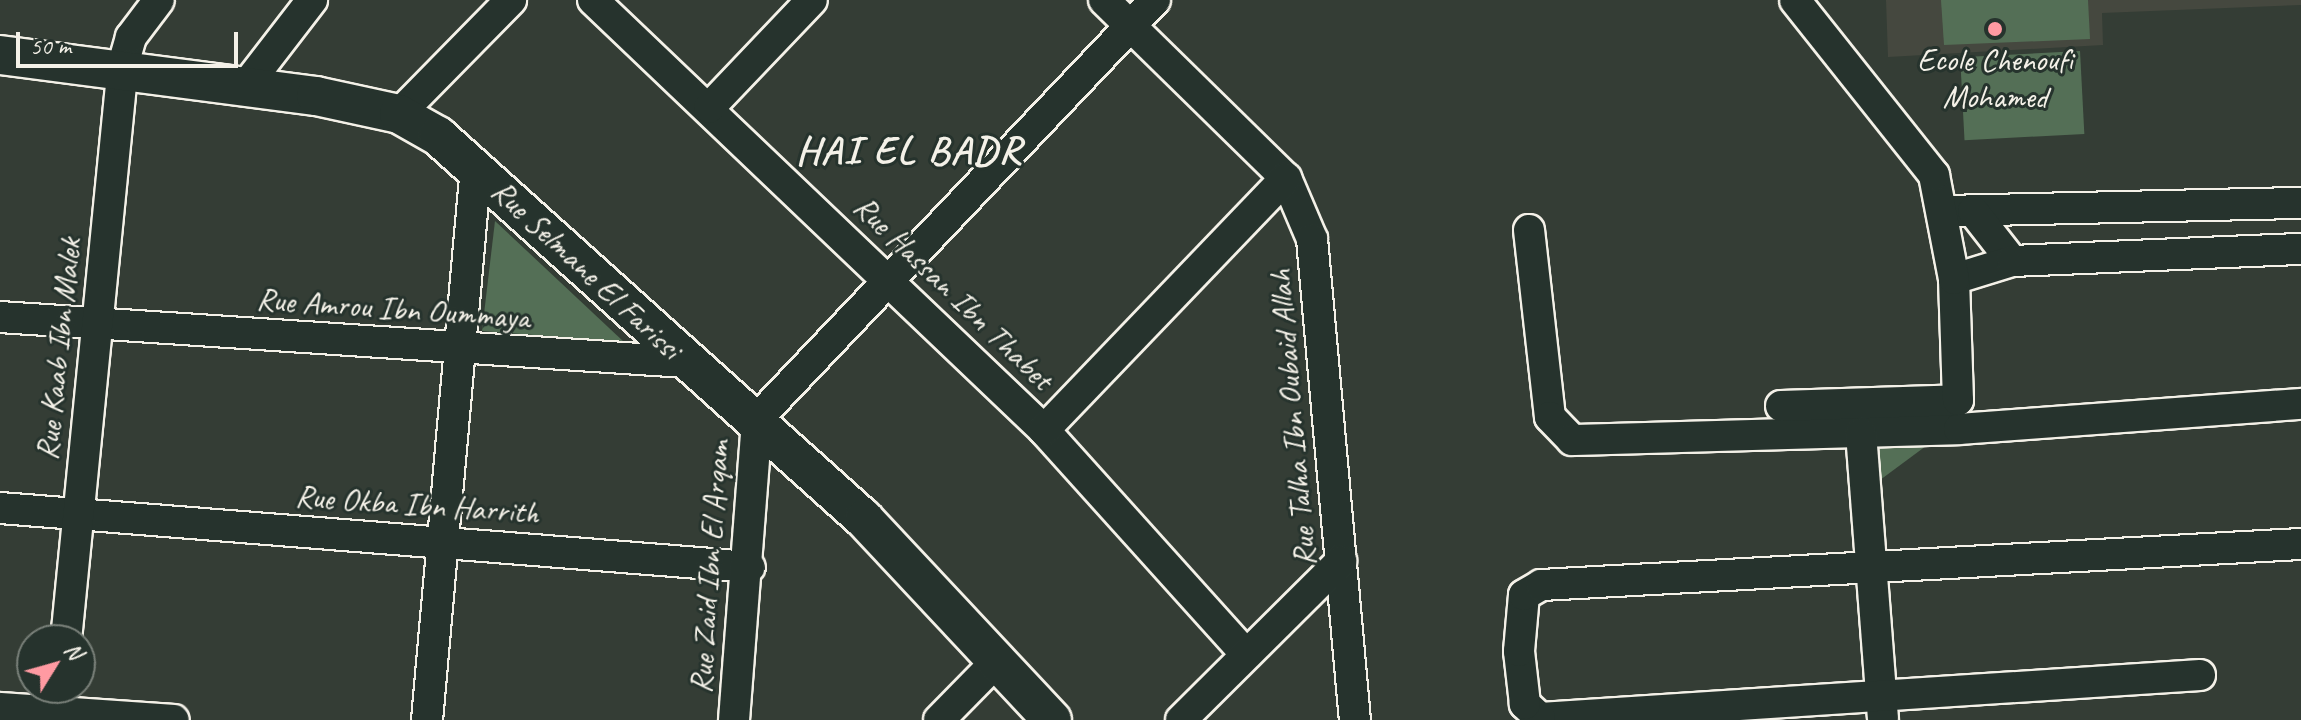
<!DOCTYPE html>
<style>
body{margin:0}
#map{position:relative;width:2301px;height:720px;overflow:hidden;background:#343d35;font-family:Caveat,sans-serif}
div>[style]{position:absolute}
.built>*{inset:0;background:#45483f}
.green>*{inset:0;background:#546f56;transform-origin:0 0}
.roads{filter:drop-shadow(2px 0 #f4f1e8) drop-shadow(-2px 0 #f4f1e8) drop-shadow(0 2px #f4f1e8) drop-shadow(0 -2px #f4f1e8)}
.minor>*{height:30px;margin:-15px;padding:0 15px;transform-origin:15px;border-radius:15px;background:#26332d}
.tertiary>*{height:38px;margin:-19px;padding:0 19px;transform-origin:19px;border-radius:19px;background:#26332d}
.dots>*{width:22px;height:22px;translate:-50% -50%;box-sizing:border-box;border:4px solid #26332d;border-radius:50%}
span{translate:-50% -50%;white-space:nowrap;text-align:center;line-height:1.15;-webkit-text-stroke:6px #26332d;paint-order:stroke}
.poi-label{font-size:32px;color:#f4f1e8}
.street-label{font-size:32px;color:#f4f1e8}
.district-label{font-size:40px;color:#f4f1e8;font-weight:700;letter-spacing:2px}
.north{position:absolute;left:16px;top:624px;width:80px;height:80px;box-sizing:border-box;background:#26332d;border:2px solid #787f78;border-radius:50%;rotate:53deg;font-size:22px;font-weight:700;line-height:32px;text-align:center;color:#f4f1e8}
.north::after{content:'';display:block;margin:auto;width:28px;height:36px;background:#ff9aa2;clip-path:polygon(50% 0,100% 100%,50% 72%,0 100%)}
.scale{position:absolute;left:16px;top:32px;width:222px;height:36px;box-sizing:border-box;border:4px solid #f4f1e8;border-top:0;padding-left:10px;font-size:24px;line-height:28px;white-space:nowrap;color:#f4f1e8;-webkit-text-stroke:6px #26332d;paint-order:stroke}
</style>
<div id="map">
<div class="built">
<div style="clip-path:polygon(1886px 0,2301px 0,2301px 5px,2102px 13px,2103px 45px,1888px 57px)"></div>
</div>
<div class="green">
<div style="clip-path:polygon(1941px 0,2088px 0,2090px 39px,1944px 45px)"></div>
<div style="left:2080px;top:51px;width:83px;height:120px;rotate:87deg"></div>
<div style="clip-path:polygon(495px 221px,624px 342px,482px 331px)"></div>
<div style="clip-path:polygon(1926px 446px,1876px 483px,1876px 448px)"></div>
</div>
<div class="roads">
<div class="minor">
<div style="left:593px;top:0;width:623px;rotate:43.63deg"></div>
<div style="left:1044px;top:430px;width:302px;rotate:48deg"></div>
<div style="left:1104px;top:0;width:255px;rotate:44.4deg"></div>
<div style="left:1286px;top:178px;width:66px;rotate:66.9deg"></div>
<div style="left:1312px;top:239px;width:483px;rotate:84.9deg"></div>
<div style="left:245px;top:87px;width:110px;rotate:-52.4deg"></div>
<div style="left:709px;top:108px;width:149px;rotate:-46.4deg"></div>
<div style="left:399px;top:114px;width:160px;rotate:-45.5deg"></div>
<div style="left:1944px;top:211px;width:357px;rotate:-1.3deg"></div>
<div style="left:1973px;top:211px;width:63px;rotate:52deg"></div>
<div style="left:1529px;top:230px;width:188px;rotate:83.6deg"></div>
<div style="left:1550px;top:417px;width:32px;rotate:46deg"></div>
<div style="left:1572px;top:440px;width:387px;rotate:-1.6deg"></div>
<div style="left:1959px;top:429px;width:343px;rotate:-4.2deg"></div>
<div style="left:1954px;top:279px;width:61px;rotate:-17.2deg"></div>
<div style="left:2012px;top:261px;width:289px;rotate:-2.4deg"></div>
<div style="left:0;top:317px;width:685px;rotate:3.76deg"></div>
<div style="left:1781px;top:406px;width:177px;rotate:-1.9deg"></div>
<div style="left:1958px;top:400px;width:121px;rotate:-91.9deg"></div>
<div style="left:1954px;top:279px;width:106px;rotate:-100.9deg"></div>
<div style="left:1934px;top:175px;width:223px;rotate:-128.5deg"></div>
<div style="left:1044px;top:430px;width:349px;rotate:-46.2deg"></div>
<div style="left:1861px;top:433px;width:286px;rotate:85.6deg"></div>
<div style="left:0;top:508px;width:752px;rotate:4.5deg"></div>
<div style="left:66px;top:640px;width:578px;rotate:-84.34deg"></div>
<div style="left:123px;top:65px;width:29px;rotate:-74deg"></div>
<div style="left:131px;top:37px;width:46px;rotate:-52.9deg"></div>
<div style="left:2200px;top:675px;width:661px;rotate:176.27deg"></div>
<div style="left:1540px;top:718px;width:21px;rotate:-137deg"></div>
<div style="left:1525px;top:704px;width:53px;rotate:-96.5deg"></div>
<div style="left:1519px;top:651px;width:56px;rotate:-84.9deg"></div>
<div style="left:1524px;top:595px;width:20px;rotate:-30deg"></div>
<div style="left:1541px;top:585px;width:761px;rotate:-3.09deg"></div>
<div style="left:0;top:708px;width:174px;rotate:3.9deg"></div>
<div style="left:427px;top:720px;width:555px;rotate:-84.94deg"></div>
<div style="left:734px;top:720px;width:302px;rotate:-85.6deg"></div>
<div style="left:757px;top:419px;width:578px;rotate:-46.47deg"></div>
<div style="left:939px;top:720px;width:84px;rotate:-45.5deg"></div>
<div style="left:1181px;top:720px;width:226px;rotate:-44.8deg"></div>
</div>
<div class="tertiary">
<div style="left:0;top:55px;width:319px;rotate:7.4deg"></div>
<div style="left:316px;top:96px;width:85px;rotate:12.2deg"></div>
<div style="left:399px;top:114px;width:45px;rotate:29.4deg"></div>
<div style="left:438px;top:136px;width:573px;rotate:41.96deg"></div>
<div style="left:864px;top:519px;width:275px;rotate:46.9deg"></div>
</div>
</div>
<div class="dots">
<div style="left:1995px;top:29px;background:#ff9aa2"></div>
</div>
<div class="poi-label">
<span style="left:1995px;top:79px">Ecole Chenoufi<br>Mohamed</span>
</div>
<div class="street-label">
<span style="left:586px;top:270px;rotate:43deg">Rue Selmane El Farissi</span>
<span style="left:953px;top:293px;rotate:44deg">Rue Hassan Ibn Thabet</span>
<span style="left:393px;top:309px;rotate:4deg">Rue Amrou Ibn Oummaya</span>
<span style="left:59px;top:349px;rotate:-84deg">Rue Kaab Ibn Malek</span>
<span style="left:1293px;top:418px;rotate:-95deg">Rue Talha Ibn Oubaid Allah</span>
<span style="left:417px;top:505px;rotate:4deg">Rue Okba Ibn Harrith</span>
<span style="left:710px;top:567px;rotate:-86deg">Rue Zaid Ibn El Arqam</span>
</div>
<div class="district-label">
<span style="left:909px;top:150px">HAI EL BADR</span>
</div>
<div class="north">N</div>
<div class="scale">50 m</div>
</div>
